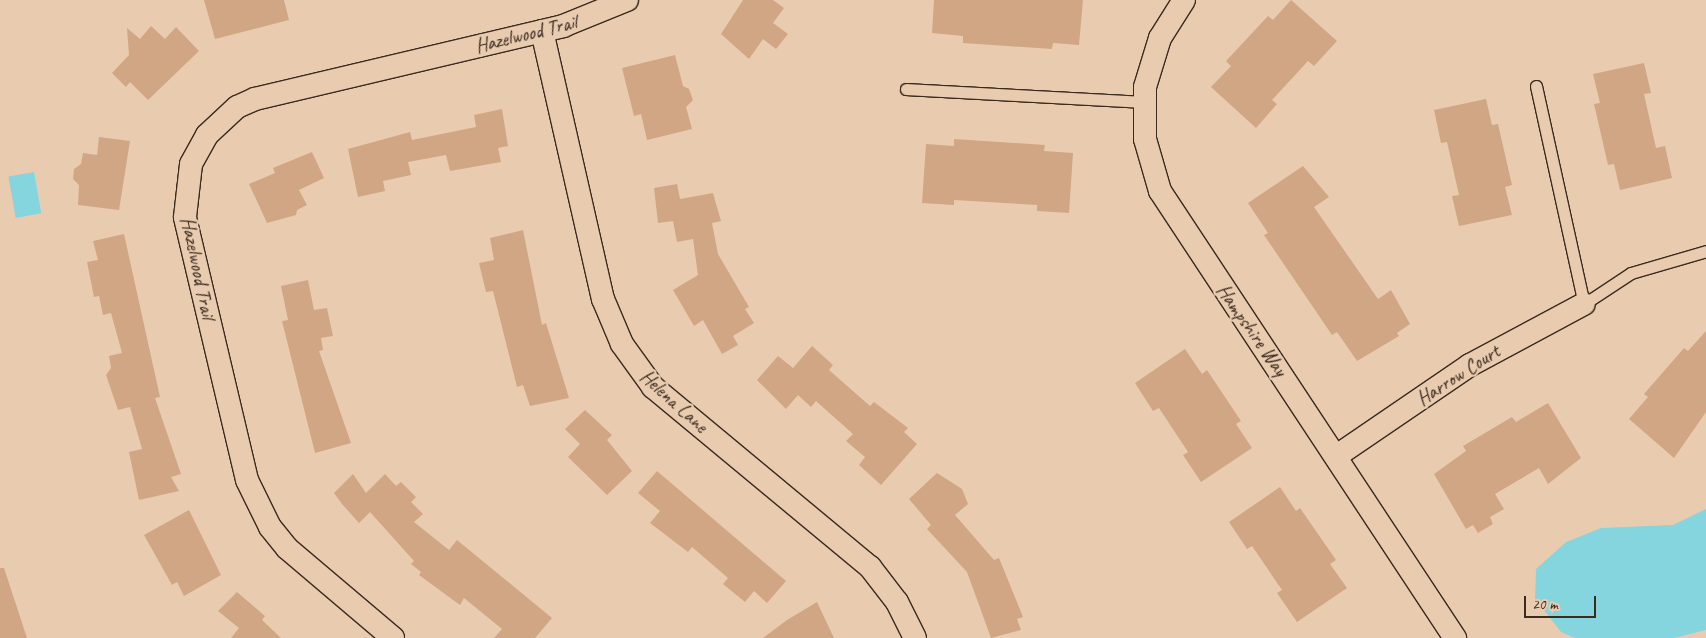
<!DOCTYPE html>
<style>
body{margin:0}
#map{position:relative;width:1706px;height:638px;overflow:hidden;background:#e9ccb0;font-family:Caveat,sans-serif}
div>[style]{position:absolute}
.water>*{inset:0;background:#85d5de;transform-origin:0 0}
.building>*{inset:0;background:#d0a684}
.roads{filter:drop-shadow(1px 0 #3b2a1e) drop-shadow(-1px 0 #3b2a1e) drop-shadow(0 1px #3b2a1e) drop-shadow(0 -1px #3b2a1e)}
.service>*{height:11px;margin:-5.5px;padding:0 5.5px;transform-origin:5.5px;border-radius:5.5px;background:#e9ccb0}
.minor>*{height:22px;margin:-11px;padding:0 11px;transform-origin:11px;border-radius:11px;background:#e9ccb0}
span{translate:-50% -50%;white-space:nowrap;text-align:center;line-height:1.15;-webkit-text-stroke:4.5px #e9ccb0;paint-order:stroke}
.street-label{font-size:20px;color:#3b2a1e}
.scale{position:absolute;left:1524px;top:596px;width:72px;height:22px;box-sizing:border-box;border:2px solid #3b2a1e;border-top:0;padding-left:6px;font-size:15px;line-height:18px;white-space:nowrap;color:#3b2a1e;-webkit-text-stroke:4px #e9ccb0;paint-order:stroke}
</style>
<div id="map">
<div class="water">
<div style="left:34px;top:172px;width:42px;height:26px;rotate:80deg"></div>
<div style="clip-path:polygon(1706px 509px,1706px 630px,1674px 638px,1575px 638px,1561px 632px,1535px 599px,1536px 569px,1566px 542px,1601px 528px,1673px 525px)"></div>
</div>
<div class="building">
<div style="clip-path:polygon(204px 0,284px 0,289px 20px,215px 39px)"></div>
<div style="clip-path:polygon(743px 0,773px 0,784px 8px,773px 23px,788px 34px,776px 49px,763px 39px,749px 59px,721px 34px)"></div>
<div style="clip-path:polygon(934px 0,1083px 0,1079px 45px,1053px 43px,1052px 49px,963px 43px,963px 36px,932px 33px)"></div>
<div style="clip-path:polygon(1291px 0,1337px 41px,1314px 66px,1308px 61px,1272px 100px,1277px 104px,1256px 128px,1211px 87px,1231px 66px,1226px 61px,1268px 16px,1273px 20px)"></div>
<div style="clip-path:polygon(151px 26px,165px 39px,176px 27px,199px 51px,148px 100px,130px 82px,126px 87px,112px 73px,129px 55px,127px 28px,140px 39px)"></div>
<div style="clip-path:polygon(675px 55px,683px 86px,689px 89px,693px 100px,686px 107px,692px 129px,647px 140px,641px 114px,634px 116px,622px 68px)"></div>
<div style="clip-path:polygon(1644px 63px,1651px 93px,1644px 94px,1656px 148px,1665px 146px,1672px 178px,1620px 190px,1614px 164px,1608px 165px,1594px 104px,1600px 103px,1593px 74px)"></div>
<div style="clip-path:polygon(1486px 99px,1492px 125px,1498px 124px,1512px 185px,1505px 187px,1512px 215px,1459px 226px,1452px 196px,1459px 195px,1447px 142px,1441px 143px,1434px 110px)"></div>
<div style="clip-path:polygon(502px 109px,508px 146px,498px 148px,501px 162px,450px 171px,446px 155px,408px 162px,411px 175px,383px 181px,385px 191px,358px 197px,348px 149px,410px 132px,412px 140px,476px 127px,474px 115px)"></div>
<div style="clip-path:polygon(99px 137px,130px 141px,119px 210px,78px 205px,79px 185px,73px 179px,74px 169px,81px 164px,83px 153px,97px 155px)"></div>
<div style="clip-path:polygon(954px 139px,1045px 145px,1044px 151px,1073px 153px,1069px 213px,1037px 211px,1037px 205px,954px 200px,954px 205px,922px 203px,926px 144px,954px 146px)"></div>
<div style="clip-path:polygon(312px 152px,324px 178px,299px 190px,307px 205px,297px 210px,296px 215px,267px 223px,249px 184px,275px 173px,273px 168px)"></div>
<div style="clip-path:polygon(1303px 166px,1329px 197px,1314px 207px,1378px 299px,1391px 290px,1410px 324px,1397px 333px,1399px 336px,1357px 361px,1337px 332px,1332px 335px,1264px 235px,1268px 233px,1248px 203px)"></div>
<div style="clip-path:polygon(677px 184px,680px 199px,713px 193px,721px 221px,712px 223px,718px 254px,749px 307px,745px 309px,754px 323px,733px 336px,738px 345px,722px 354px,703px 320px,694px 326px,673px 290px,698px 275px,693px 239px,677px 242px,673px 221px,658px 223px,654px 188px)"></div>
<div style="clip-path:polygon(523px 230px,542px 325px,546px 323px,569px 398px,530px 406px,523px 385px,517px 387px,493px 291px,486px 292px,479px 263px,494px 260px,490px 238px)"></div>
<div style="clip-path:polygon(124px 234px,160px 397px,155px 398px,181px 474px,171px 477px,179px 491px,139px 500px,129px 452px,142px 449px,130px 407px,118px 410px,106px 375px,111px 368px,109px 356px,122px 353px,111px 313px,103px 315px,99px 296px,94px 297px,87px 262px,98px 260px,93px 241px)"></div>
<div style="clip-path:polygon(308px 280px,314px 310px,327px 308px,333px 336px,321px 338px,323px 350px,319px 351px,351px 443px,315px 453px,282px 321px,288px 320px,281px 286px)"></div>
<div style="clip-path:polygon(1706px 331px,1706px 412px,1674px 458px,1629px 419px,1648px 397px,1644px 394px,1684px 348px,1688px 351px)"></div>
<div style="clip-path:polygon(812px 346px,833px 365px,829px 370px,870px 406px,874px 402px,908px 428px,904px 432px,917px 444px,881px 485px,859px 465px,865px 457px,846px 441px,853px 434px,816px 401px,811px 407px,798px 395px,786px 409px,757px 380px,778px 356px,793px 368px)"></div>
<div style="clip-path:polygon(1185px 349px,1202px 374px,1207px 370px,1241px 421px,1236px 424px,1252px 448px,1201px 482px,1183px 455px,1188px 452px,1159px 408px,1153px 411px,1135px 383px)"></div>
<div style="clip-path:polygon(1548px 403px,1581px 458px,1548px 484px,1539px 468px,1495px 494px,1504px 509px,1490px 517px,1493px 524px,1478px 533px,1473px 525px,1466px 529px,1434px 474px,1466px 451px,1463px 446px,1512px 417px,1516px 422px)"></div>
<div style="clip-path:polygon(585px 410px,612px 435px,607px 440px,632px 471px,607px 495px,568px 457px,580px 444px,565px 429px)"></div>
<div style="clip-path:polygon(657px 471px,786px 581px,767px 603px,754px 591px,745px 602px,723px 584px,728px 578px,692px 547px,688px 552px,650px 523px,660px 511px,638px 493px)"></div>
<div style="clip-path:polygon(937px 473px,962px 489px,968px 504px,955px 515px,994px 560px,999px 558px,1023px 617px,1017px 619px,1021px 630px,991px 638px,967px 572px,927px 529px,931px 525px,909px 499px)"></div>
<div style="clip-path:polygon(353px 474px,366px 493px,385px 474px,396px 486px,401px 482px,416px 497px,411px 502px,423px 514px,414px 522px,449px 550px,457px 540px,552px 618px,535px 638px,494px 638px,502px 629px,464px 598px,460px 605px,419px 575px,421px 572px,411px 564px,414px 561px,370px 512px,359px 523px,342px 504px,334px 493px)"></div>
<div style="clip-path:polygon(1280px 487px,1296px 511px,1300px 508px,1336px 560px,1330px 564px,1347px 588px,1297px 622px,1277px 593px,1282px 590px,1252px 546px,1247px 549px,1229px 522px)"></div>
<div style="clip-path:polygon(189px 510px,221px 575px,184px 596px,177px 582px,172px 585px,144px 535px)"></div>
<div style="clip-path:polygon(0 568px,4px 568px,27px 638px,0 638px)"></div>
<div style="clip-path:polygon(237px 592px,265px 616px,262px 620px,281px 638px,231px 638px,239px 628px,218px 611px)"></div>
<div style="clip-path:polygon(817px 602px,834px 638px,763px 638px,787px 620px)"></div>
</div>
<div class="roads">
<div class="service">
<div style="left:1536px;top:86px;width:223px;rotate:77.6deg"></div>
<div style="left:1584px;top:304px;width:56px;rotate:-33.4deg"></div>
<div style="left:1631px;top:273px;width:78px;rotate:-16.3deg"></div>
<div style="left:906px;top:89px;width:238px;rotate:3.1deg"></div>
</div>
<div class="minor">
<div style="left:1184px;top:0;width:45px;rotate:122.3deg"></div>
<div style="left:1160px;top:38px;width:51px;rotate:107deg"></div>
<div style="left:1145px;top:87px;width:52px;rotate:90deg"></div>
<div style="left:1145px;top:139px;width:54px;rotate:73.9deg"></div>
<div style="left:1160px;top:191px;width:536px;rotate:56.58deg"></div>
<div style="left:542px;top:31px;width:275px;rotate:77.2deg"></div>
<div style="left:603px;top:299px;width:49px;rotate:67.1deg"></div>
<div style="left:622px;top:344px;width:53px;rotate:54.2deg"></div>
<div style="left:653px;top:387px;width:282px;rotate:39.7deg"></div>
<div style="left:870px;top:567px;width:44px;rotate:52.4deg"></div>
<div style="left:897px;top:602px;width:40px;rotate:63.4deg"></div>
<div style="left:1338px;top:455px;width:160px;rotate:-34.3deg"></div>
<div style="left:1470px;top:365px;width:129px;rotate:-28.2deg"></div>
<div style="left:393px;top:638px;width:139px;rotate:-139.7deg"></div>
<div style="left:287px;top:548px;width:27px;rotate:-129deg"></div>
<div style="left:270px;top:527px;width:52px;rotate:-116.1deg"></div>
<div style="left:247px;top:480px;width:270px;rotate:-103.3deg"></div>
<div style="left:185px;top:217px;width:53px;rotate:-83.5deg"></div>
<div style="left:191px;top:164px;width:33px;rotate:-61deg"></div>
<div style="left:207px;top:135px;width:41px;rotate:-43deg"></div>
<div style="left:237px;top:107px;width:20px;rotate:-24deg"></div>
<div style="left:255px;top:99px;width:317px;rotate:-13.3deg"></div>
<div style="left:563px;top:26px;width:69px;rotate:-22.1deg"></div>
</div>
</div>
<div class="street-label">
<span style="left:526px;top:34px;rotate:-14deg">Hazelwood Trail</span>
<span style="left:198px;top:268px;rotate:78deg">Hazelwood Trail</span>
<span style="left:1252px;top:330px;rotate:55deg">Hampshire Way</span>
<span style="left:1458px;top:375px;rotate:-33deg">Harrow Court</span>
<span style="left:674px;top:401px;rotate:42deg">Helena Lane</span>
</div>
<div class="scale">20 m</div>
</div>
